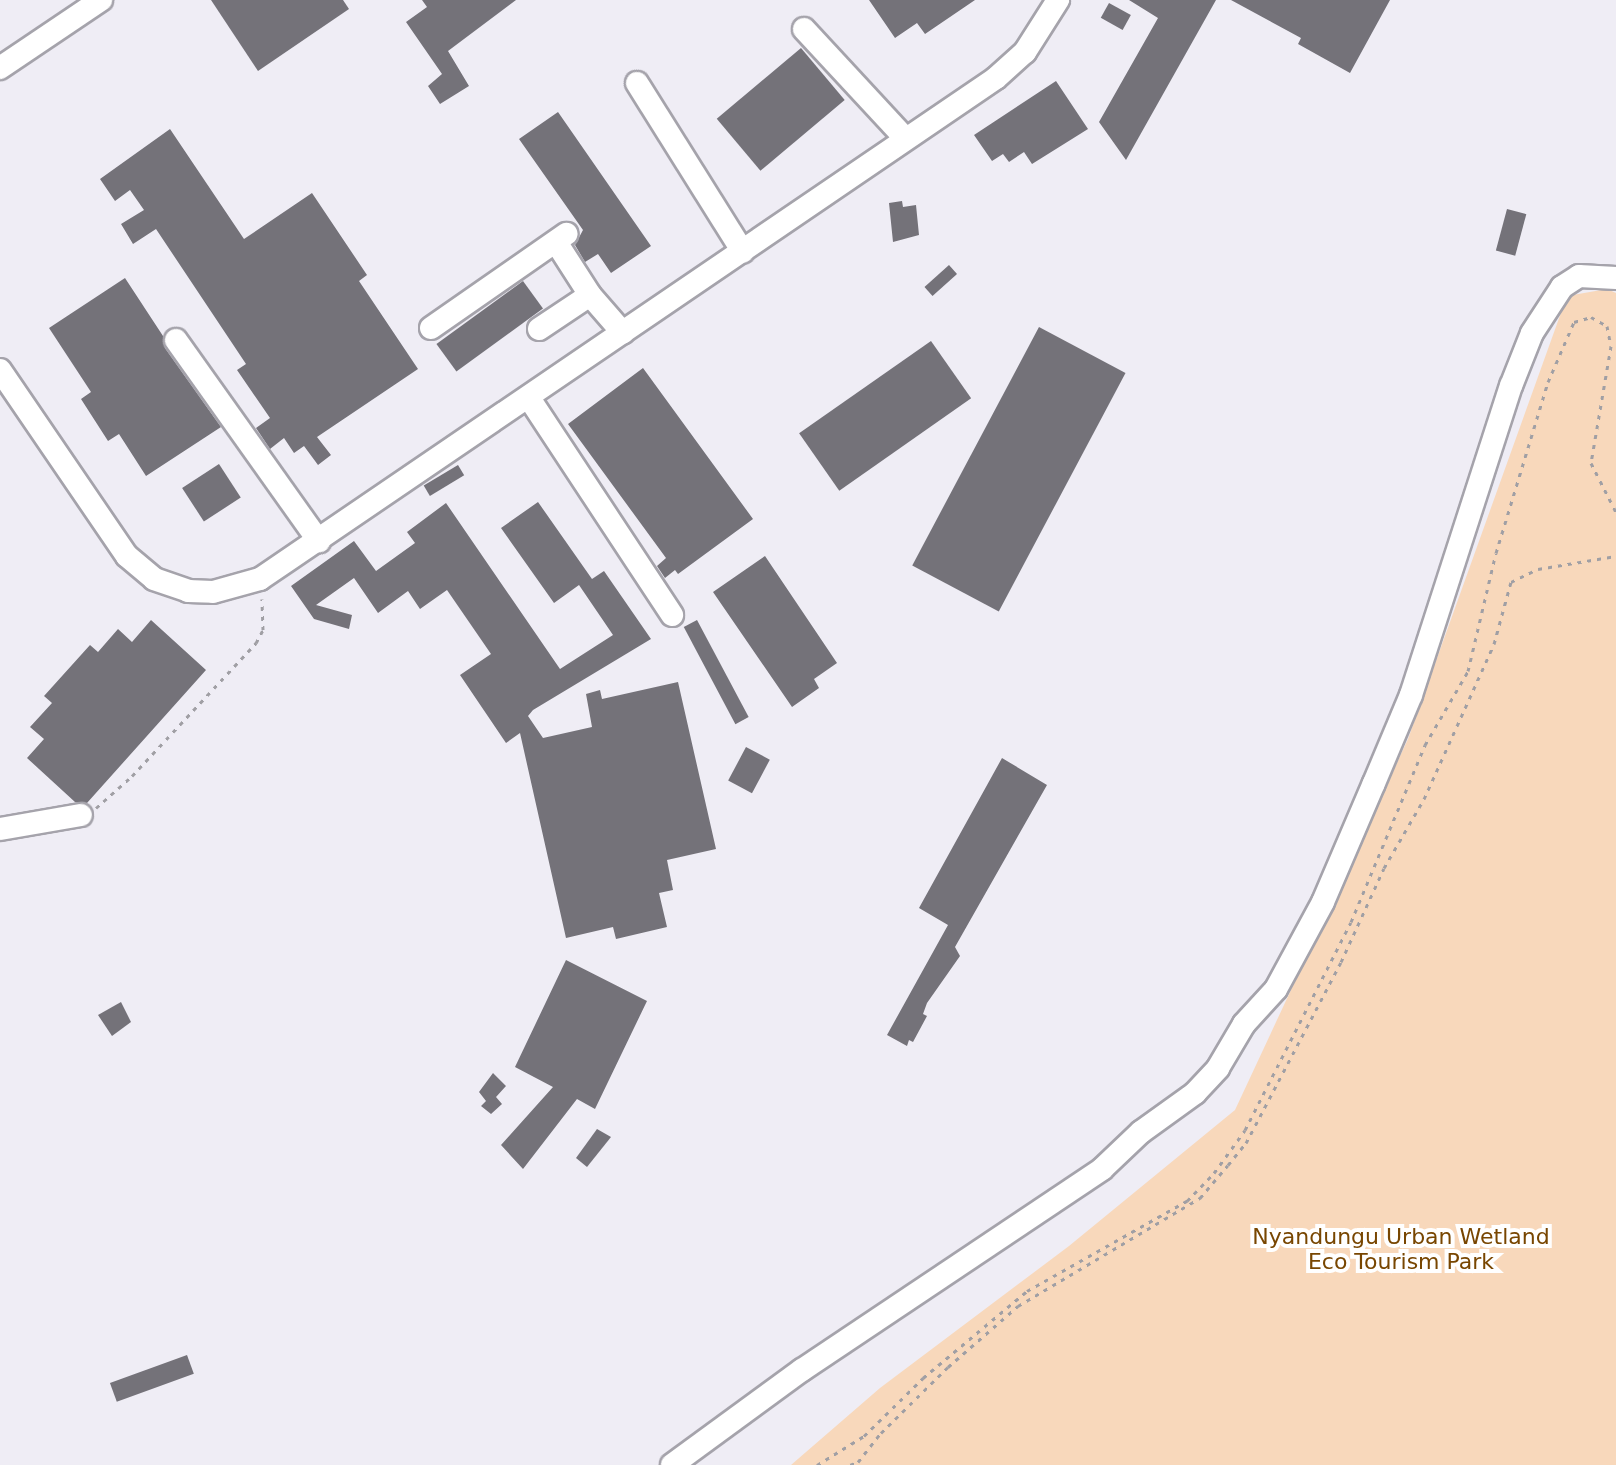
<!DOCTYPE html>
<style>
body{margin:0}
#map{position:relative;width:1616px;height:1465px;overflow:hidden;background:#efedf5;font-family:"DejaVu Sans",sans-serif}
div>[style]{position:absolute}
.green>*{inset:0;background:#f8d8bb}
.building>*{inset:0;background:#747279;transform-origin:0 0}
.path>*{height:3px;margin-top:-1.5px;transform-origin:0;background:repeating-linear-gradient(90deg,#a09fa4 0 4px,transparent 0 10px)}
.roads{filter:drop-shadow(2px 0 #a5a3ab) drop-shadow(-2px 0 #a5a3ab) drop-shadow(0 2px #a5a3ab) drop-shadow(0 -2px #a5a3ab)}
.minor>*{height:22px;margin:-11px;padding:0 11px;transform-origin:11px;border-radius:11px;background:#fff}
span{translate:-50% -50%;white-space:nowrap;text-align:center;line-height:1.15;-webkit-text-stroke:8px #fff;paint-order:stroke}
.park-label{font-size:22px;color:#784601}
</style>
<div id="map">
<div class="green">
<div style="clip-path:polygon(1607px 289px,1616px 293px,1616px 1465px,791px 1465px,880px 1388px,1069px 1246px,1235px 1110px,1408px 739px,1567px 296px)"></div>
</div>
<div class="building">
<div style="clip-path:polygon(211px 0,343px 0,349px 9px,258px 71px)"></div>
<div style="clip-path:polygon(422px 0,516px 0,448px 51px,469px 86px,440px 104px,428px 86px,442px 74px,406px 22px,427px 7px)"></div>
<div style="clip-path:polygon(869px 0,975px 0,925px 34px,917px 23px,895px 38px)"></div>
<div style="clip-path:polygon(1129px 0,1216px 0,1126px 160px,1099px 122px,1158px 18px)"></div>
<div style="clip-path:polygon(1231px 0,1390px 0,1350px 73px,1298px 44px,1301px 38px)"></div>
<div style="left:1109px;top:3px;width:25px;height:17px;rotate:29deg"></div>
<div style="left:801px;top:48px;width:68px;height:110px;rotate:50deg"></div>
<div style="clip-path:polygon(1056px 81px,1088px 129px,1032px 164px,1024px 152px,1009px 162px,1003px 154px,992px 161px,974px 135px)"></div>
<div style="clip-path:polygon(558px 112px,651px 246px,611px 273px,598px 254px,585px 262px,575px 245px,583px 230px,519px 139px)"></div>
<div style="clip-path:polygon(170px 129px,244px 239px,312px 193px,367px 275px,359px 281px,418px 369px,317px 437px,331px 455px,318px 465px,304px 446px,294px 453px,284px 438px,270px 449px,256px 428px,270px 418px,237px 370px,246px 364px,156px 229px,133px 244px,121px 224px,144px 210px,130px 190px,115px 201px,100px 179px)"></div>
<div style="clip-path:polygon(902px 201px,903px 207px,916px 205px,919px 235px,893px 242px,889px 203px)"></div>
<div style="left:1507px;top:209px;width:20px;height:43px;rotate:15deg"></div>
<div style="left:949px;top:265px;width:12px;height:33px;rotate:48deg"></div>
<div style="clip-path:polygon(125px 278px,163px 336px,165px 348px,221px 427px,146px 476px,119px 434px,108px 441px,81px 399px,91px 392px,49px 328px)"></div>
<div style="left:523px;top:281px;width:34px;height:107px;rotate:54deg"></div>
<div style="left:1039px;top:327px;width:98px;height:270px;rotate:28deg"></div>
<div style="left:931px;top:341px;width:70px;height:161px;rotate:55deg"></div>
<div style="clip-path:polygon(643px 368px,753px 519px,678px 574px,675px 570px,665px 578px,657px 566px,666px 558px,568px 424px)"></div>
<div style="left:219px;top:464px;width:40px;height:44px;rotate:57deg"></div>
<div style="left:458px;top:465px;width:12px;height:40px;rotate:59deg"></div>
<div style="clip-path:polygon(538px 502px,592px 579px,604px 571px,651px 639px,533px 710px,528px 716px,543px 738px,592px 727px,586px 694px,600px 690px,602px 699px,678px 682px,716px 849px,667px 860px,673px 890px,659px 893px,667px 927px,616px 939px,613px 927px,566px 938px,520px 733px,506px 743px,460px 675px,491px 654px,447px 590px,420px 609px,408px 591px,378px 613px,354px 578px,316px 605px,352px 615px,349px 629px,314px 619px,291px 586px,354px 541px,376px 571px,415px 543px,407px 532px,446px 503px,560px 669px,613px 635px,579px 585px,554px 603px,501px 528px)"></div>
<div style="clip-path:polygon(765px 556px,837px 663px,814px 679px,819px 688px,792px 707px,713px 592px)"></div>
<div style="clip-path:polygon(151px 620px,206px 670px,87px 803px,75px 802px,27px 758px,44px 739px,30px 727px,52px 703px,44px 696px,90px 645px,98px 652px,118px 629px,132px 642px)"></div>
<div style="left:697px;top:620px;width:110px;height:15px;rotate:62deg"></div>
<div style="left:746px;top:747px;width:27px;height:38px;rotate:28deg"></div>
<div style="clip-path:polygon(1002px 758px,1047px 785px,955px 947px,960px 956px,927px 1003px,923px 1014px,927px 1016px,913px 1042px,909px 1040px,907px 1046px,887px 1035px,948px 925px,919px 908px)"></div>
<div style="clip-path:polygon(566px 960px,647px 1001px,595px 1109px,577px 1099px,523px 1169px,501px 1145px,553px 1087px,515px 1067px)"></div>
<div style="clip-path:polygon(121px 1002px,131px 1022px,112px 1036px,98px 1015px)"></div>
<div style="clip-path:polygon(493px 1073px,506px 1086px,496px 1097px,502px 1104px,491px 1114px,481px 1106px,486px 1101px,479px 1092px)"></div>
<div style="clip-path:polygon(597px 1129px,611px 1137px,587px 1167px,576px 1158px)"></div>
<div style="left:187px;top:1355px;width:20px;height:82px;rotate:70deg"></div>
</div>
<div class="path">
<div style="left:96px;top:808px;width:48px;rotate:-41.6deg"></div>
<div style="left:132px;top:776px;width:182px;rotate:-47deg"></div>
<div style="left:256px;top:643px;width:15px;rotate:-62deg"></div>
<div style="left:263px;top:630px;width:31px;rotate:-92deg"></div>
<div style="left:817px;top:1465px;width:55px;rotate:-31.7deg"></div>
<div style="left:864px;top:1436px;width:83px;rotate:-44.5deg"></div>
<div style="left:923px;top:1378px;width:136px;rotate:-39.9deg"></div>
<div style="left:1027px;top:1291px;width:184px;rotate:-29.4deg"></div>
<div style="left:1187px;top:1201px;width:39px;rotate:-46deg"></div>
<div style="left:1214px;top:1173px;width:53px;rotate:-54.2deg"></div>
<div style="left:1245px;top:1130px;width:233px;rotate:-63deg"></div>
<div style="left:1351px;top:922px;width:192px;rotate:-67.3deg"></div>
<div style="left:1425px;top:745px;width:86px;rotate:-59.8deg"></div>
<div style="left:1468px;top:671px;width:121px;rotate:-76.7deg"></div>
<div style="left:1496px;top:553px;width:179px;rotate:-73.1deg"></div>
<div style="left:1548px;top:382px;width:65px;rotate:-66.6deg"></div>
<div style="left:1574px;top:322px;width:18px;rotate:-16deg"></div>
<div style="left:1591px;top:317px;width:18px;rotate:29deg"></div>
<div style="left:1607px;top:326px;width:20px;rotate:79deg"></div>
<div style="left:1611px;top:346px;width:119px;rotate:99.7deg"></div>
<div style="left:1591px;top:463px;width:55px;rotate:63deg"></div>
<div style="left:850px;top:1465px;width:9px;rotate:-21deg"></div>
<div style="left:858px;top:1462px;width:37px;rotate:-52deg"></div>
<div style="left:881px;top:1433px;width:94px;rotate:-44.6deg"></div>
<div style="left:948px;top:1367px;width:93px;rotate:-41.1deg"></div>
<div style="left:1018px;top:1306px;width:212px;rotate:-30.7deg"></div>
<div style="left:1200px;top:1198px;width:43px;rotate:-49.7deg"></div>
<div style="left:1228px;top:1165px;width:28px;rotate:-51deg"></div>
<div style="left:1246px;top:1143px;width:204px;rotate:-62.3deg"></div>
<div style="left:1341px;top:962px;width:103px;rotate:-65.4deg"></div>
<div style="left:1384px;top:868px;width:80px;rotate:-59.9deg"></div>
<div style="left:1424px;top:799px;width:170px;rotate:-65.7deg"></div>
<div style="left:1494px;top:644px;width:64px;rotate:-74.7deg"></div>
<div style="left:1511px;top:582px;width:30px;rotate:-26deg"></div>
<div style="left:1538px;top:569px;width:79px;rotate:-9.5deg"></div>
</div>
<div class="roads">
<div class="minor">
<div style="left:804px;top:29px;width:149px;rotate:47.2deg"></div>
<div style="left:0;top:68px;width:122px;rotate:-34deg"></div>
<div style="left:637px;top:83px;width:199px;rotate:57.9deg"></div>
<div style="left:556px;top:242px;width:63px;rotate:57.3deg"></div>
<div style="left:590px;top:295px;width:50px;rotate:49deg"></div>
<div style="left:431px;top:328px;width:165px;rotate:-34.8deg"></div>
<div style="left:539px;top:329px;width:61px;rotate:-33.7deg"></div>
<div style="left:176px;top:340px;width:247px;rotate:54.6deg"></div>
<div style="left:0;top:370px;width:225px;rotate:55.7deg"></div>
<div style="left:127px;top:556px;width:35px;rotate:40deg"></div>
<div style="left:154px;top:579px;width:36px;rotate:19deg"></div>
<div style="left:188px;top:591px;width:25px;rotate:2deg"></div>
<div style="left:213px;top:592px;width:49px;rotate:-15.5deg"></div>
<div style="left:260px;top:579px;width:890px;rotate:-34.24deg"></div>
<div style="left:996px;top:78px;width:39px;rotate:-42deg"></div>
<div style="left:1025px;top:52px;width:62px;rotate:-57.6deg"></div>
<div style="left:529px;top:398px;width:260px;rotate:56.6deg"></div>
<div style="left:0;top:829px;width:82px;rotate:-9.8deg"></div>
<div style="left:672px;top:1465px;width:161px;rotate:-36.2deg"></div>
<div style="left:802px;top:1370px;width:361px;rotate:-33.8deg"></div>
<div style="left:1102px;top:1169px;width:54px;rotate:-43.5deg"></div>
<div style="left:1141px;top:1132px;width:67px;rotate:-35.8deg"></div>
<div style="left:1195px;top:1093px;width:34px;rotate:-47deg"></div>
<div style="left:1218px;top:1068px;width:51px;rotate:-59.4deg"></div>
<div style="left:1244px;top:1024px;width:47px;rotate:-47.6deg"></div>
<div style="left:1276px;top:989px;width:99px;rotate:-61.6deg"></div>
<div style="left:1323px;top:902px;width:129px;rotate:-66.8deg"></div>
<div style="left:1374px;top:783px;width:95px;rotate:-67.2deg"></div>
<div style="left:1411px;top:695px;width:325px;rotate:-72.1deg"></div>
<div style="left:1511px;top:386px;width:57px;rotate:-68.4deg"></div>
<div style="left:1532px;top:333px;width:55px;rotate:-56.9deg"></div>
<div style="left:1562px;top:287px;width:20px;rotate:-33deg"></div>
<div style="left:1579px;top:276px;width:37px;rotate:3deg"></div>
</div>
</div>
<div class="park-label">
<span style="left:1401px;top:1249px">Nyandungu Urban Wetland<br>Eco Tourism Park</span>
</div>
</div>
